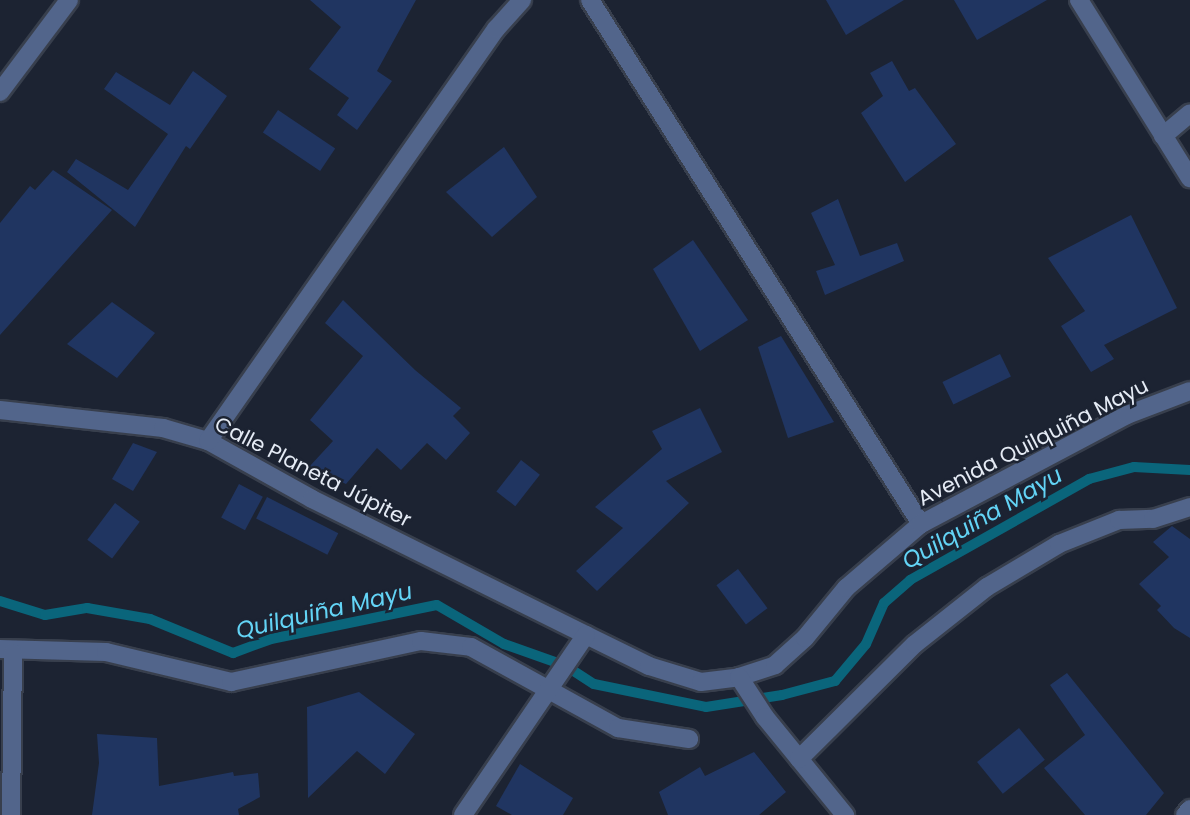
<!DOCTYPE html>
<meta charset="utf-8">
<style>
body{margin:0}
#map{position:relative;width:1190px;height:815px;overflow:hidden;background:#1c2332;font-family:Poppins,sans-serif}
div>[style]{position:absolute}
.stream>*{height:10px;margin:-5px;padding:0 5px;transform-origin:5px;border-radius:5px;background:#0a657b}
.building>*{inset:0;background:#203561;transform-origin:0 0}
.roads{filter:drop-shadow(2px 0 #383f4d) drop-shadow(-2px 0 #383f4d) drop-shadow(0 2px #383f4d) drop-shadow(0 -2px #383f4d)}
.street>*{height:18px;margin:-9px;padding:0 9px;transform-origin:9px;border-radius:9px;background:#52658b}
span{translate:-50% -50%;white-space:nowrap;text-align:center;line-height:1.15;-webkit-text-stroke:5px #1c2332;paint-order:stroke}
.street-label{font-size:21px;color:#e5ebf5}
.water-label{font-size:23px;color:#63d4f6;font-style:italic}
</style>
<div id="map">
<div class="stream">
<div style="left:0;top:601px;width:47px;rotate:17.3deg"></div>
<div style="left:45px;top:615px;width:43px;rotate:-9.5deg"></div>
<div style="left:87px;top:608px;width:64px;rotate:9.9deg"></div>
<div style="left:150px;top:619px;width:90px;rotate:22.3deg"></div>
<div style="left:233px;top:653px;width:40px;rotate:-20.2deg"></div>
<div style="left:271px;top:639px;width:169px;rotate:-11.6deg"></div>
<div style="left:437px;top:605px;width:78px;rotate:30.2deg"></div>
<div style="left:504px;top:644px;width:66px;rotate:19.5deg"></div>
<div style="left:566px;top:666px;width:33px;rotate:33deg"></div>
<div style="left:594px;top:684px;width:114px;rotate:11.6deg"></div>
<div style="left:706px;top:707px;width:77px;rotate:-9deg"></div>
<div style="left:782px;top:695px;width:55px;rotate:-14.8deg"></div>
<div style="left:835px;top:681px;width:48px;rotate:-50deg"></div>
<div style="left:866px;top:644px;width:45px;rotate:-66.3deg"></div>
<div style="left:884px;top:603px;width:35px;rotate:-41deg"></div>
<div style="left:910px;top:580px;width:206px;rotate:-29.4deg"></div>
<div style="left:1089px;top:479px;width:47px;rotate:-14.9deg"></div>
<div style="left:1134px;top:467px;width:56px;rotate:3.1deg"></div>
</div>
<div class="building">
<div style="clip-path:polygon(310px 0,416px 0,377px 71px,392px 81px,357px 130px,337px 115px,349px 98px,309px 69px,341px 27px)"></div>
<div style="clip-path:polygon(826px 0,904px 0,846px 35px)"></div>
<div style="clip-path:polygon(954px 0,1047px 0,977px 40px)"></div>
<div style="clip-path:polygon(892px 61px,909px 91px,915px 88px,956px 144px,905px 182px,861px 113px,883px 96px,870px 73px)"></div>
<div style="clip-path:polygon(193px 71px,227px 96px,190px 149px,186px 146px,135px 227px,67px 172px,76px 159px,128px 190px,168px 134px,104px 89px,116px 72px,170px 105px)"></div>
<div style="left:278px;top:110px;width:69px;height:27px;rotate:34deg"></div>
<div style="clip-path:polygon(504px 147px,537px 197px,492px 237px,446px 192px)"></div>
<div style="clip-path:polygon(53px 170px,112px 210px,0 335px,0 223px,30px 186px,35px 190px)"></div>
<div style="clip-path:polygon(838px 199px,860px 256px,897px 243px,904px 261px,825px 295px,816px 271px,835px 265px,811px 213px)"></div>
<div style="clip-path:polygon(1131px 215px,1177px 308px,1104px 345px,1114px 359px,1091px 372px,1061px 326px,1085px 311px,1048px 258px)"></div>
<div style="clip-path:polygon(693px 240px,748px 320px,700px 351px,653px 269px)"></div>
<div style="clip-path:polygon(343px 300px,415px 370px,461px 408px,453px 416px,470px 433px,446px 460px,427px 443px,401px 470px,377px 448px,346px 484px,309px 467px,333px 441px,310px 420px,363px 356px,325px 323px)"></div>
<div style="clip-path:polygon(112px 302px,155px 333px,117px 378px,67px 344px)"></div>
<div style="clip-path:polygon(781px 336px,834px 422px,788px 438px,758px 347px)"></div>
<div style="left:1000px;top:354px;width:25px;height:64px;rotate:64deg"></div>
<div style="clip-path:polygon(700px 408px,722px 452px,666px 481px,689px 503px,597px 591px,576px 571px,623px 528px,595px 507px,662px 449px,652px 431px)"></div>
<div style="clip-path:polygon(133px 443px,157px 452px,133px 491px,112px 479px)"></div>
<div style="left:521px;top:460px;width:24px;height:40px;rotate:38deg"></div>
<div style="left:239px;top:484px;width:27px;height:38px;rotate:28deg"></div>
<div style="left:267px;top:497px;width:80px;height:24px;rotate:27deg"></div>
<div style="left:115px;top:503px;width:31px;height:46px;rotate:37deg"></div>
<div style="clip-path:polygon(1172px 526px,1190px 539px,1190px 638px,1174px 628px,1157px 610px,1161px 606px,1139px 584px,1169px 557px,1153px 542px)"></div>
<div style="left:738px;top:569px;width:49px;height:27px;rotate:53deg"></div>
<div style="clip-path:polygon(1067px 673px,1164px 793px,1146px 815px,1085px 815px,1044px 768px,1085px 735px,1050px 685px)"></div>
<div style="clip-path:polygon(359px 692px,415px 734px,385px 774px,357px 751px,308px 798px,307px 707px)"></div>
<div style="left:1019px;top:728px;width:41px;height:54px;rotate:51deg"></div>
<div style="clip-path:polygon(97px 734px,157px 738px,159px 786px,233px 772px,234px 776px,258px 773px,260px 797px,238px 809px,239px 815px,92px 815px,99px 763px)"></div>
<div style="clip-path:polygon(754px 752px,786px 792px,759px 815px,668px 815px,659px 792px,700px 767px,705px 776px)"></div>
<div style="clip-path:polygon(520px 764px,573px 798px,563px 815px,512px 815px,496px 806px)"></div>
</div>
<div class="roads">
<div class="street">
<div style="left:590px;top:0;width:620px;rotate:57.72deg"></div>
<div style="left:1079px;top:0;width:210px;rotate:58.1deg"></div>
<div style="left:0;top:92px;width:115px;rotate:-53.1deg"></div>
<div style="left:1163px;top:136px;width:35px;rotate:-40deg"></div>
<div style="left:0;top:410px;width:164px;rotate:6.3deg"></div>
<div style="left:163px;top:428px;width:47px;rotate:16.1deg"></div>
<div style="left:208px;top:441px;width:119px;rotate:29.1deg"></div>
<div style="left:312px;top:499px;width:306px;rotate:26.4deg"></div>
<div style="left:586px;top:635px;width:70px;rotate:26.2deg"></div>
<div style="left:649px;top:666px;width:54px;rotate:17.1deg"></div>
<div style="left:701px;top:682px;width:38px;rotate:-7deg"></div>
<div style="left:739px;top:677px;width:38px;rotate:-18deg"></div>
<div style="left:775px;top:665px;width:40px;rotate:-42deg"></div>
<div style="left:805px;top:638px;width:65px;rotate:-50.6deg"></div>
<div style="left:846px;top:588px;width:99px;rotate:-40.5deg"></div>
<div style="left:921px;top:524px;width:233px;rotate:-27.9deg"></div>
<div style="left:1127px;top:415px;width:67px;rotate:-20.9deg"></div>
<div style="left:208px;top:441px;width:503px;rotate:-55.05deg"></div>
<div style="left:496px;top:29px;width:39px;rotate:-48deg"></div>
<div style="left:0;top:649px;width:106px;rotate:1.6deg"></div>
<div style="left:106px;top:652px;width:129px;rotate:13.5deg"></div>
<div style="left:231px;top:682px;width:194px;rotate:-12.2deg"></div>
<div style="left:421px;top:641px;width:50px;rotate:6.8deg"></div>
<div style="left:471px;top:647px;width:168px;rotate:28.9deg"></div>
<div style="left:618px;top:728px;width:72px;rotate:8.8deg"></div>
<div style="left:739px;top:677px;width:48px;rotate:57deg"></div>
<div style="left:765px;top:717px;width:127px;rotate:50.8deg"></div>
<div style="left:799px;top:759px;width:163px;rotate:-44.8deg"></div>
<div style="left:915px;top:644px;width:92px;rotate:-38.4deg"></div>
<div style="left:987px;top:587px;width:84px;rotate:-30.8deg"></div>
<div style="left:1059px;top:544px;width:65px;rotate:-21.8deg"></div>
<div style="left:1119px;top:520px;width:34px;rotate:-2deg"></div>
<div style="left:1153px;top:519px;width:39px;rotate:-18deg"></div>
<div style="left:11px;top:815px;width:162px;rotate:-89.3deg"></div>
<div style="left:463px;top:815px;width:218px;rotate:-55.7deg"></div>
<div style="left:1185px;top:815px;width:8px;rotate:-50deg"></div>
</div>
</div>
<div class="street-label">
<span style="left:1033px;top:442px;rotate:-27deg">Avenida Quilquiña Mayu</span>
<span style="left:313px;top:472px;rotate:27deg">Calle Planeta Júpiter</span>
</div>
<div class="water-label">
<span style="left:982px;top:518px;rotate:-30deg">Quilquiña Mayu</span>
<span style="left:324px;top:611px;rotate:-13deg">Quilquiña Mayu</span>
</div>
</div>
